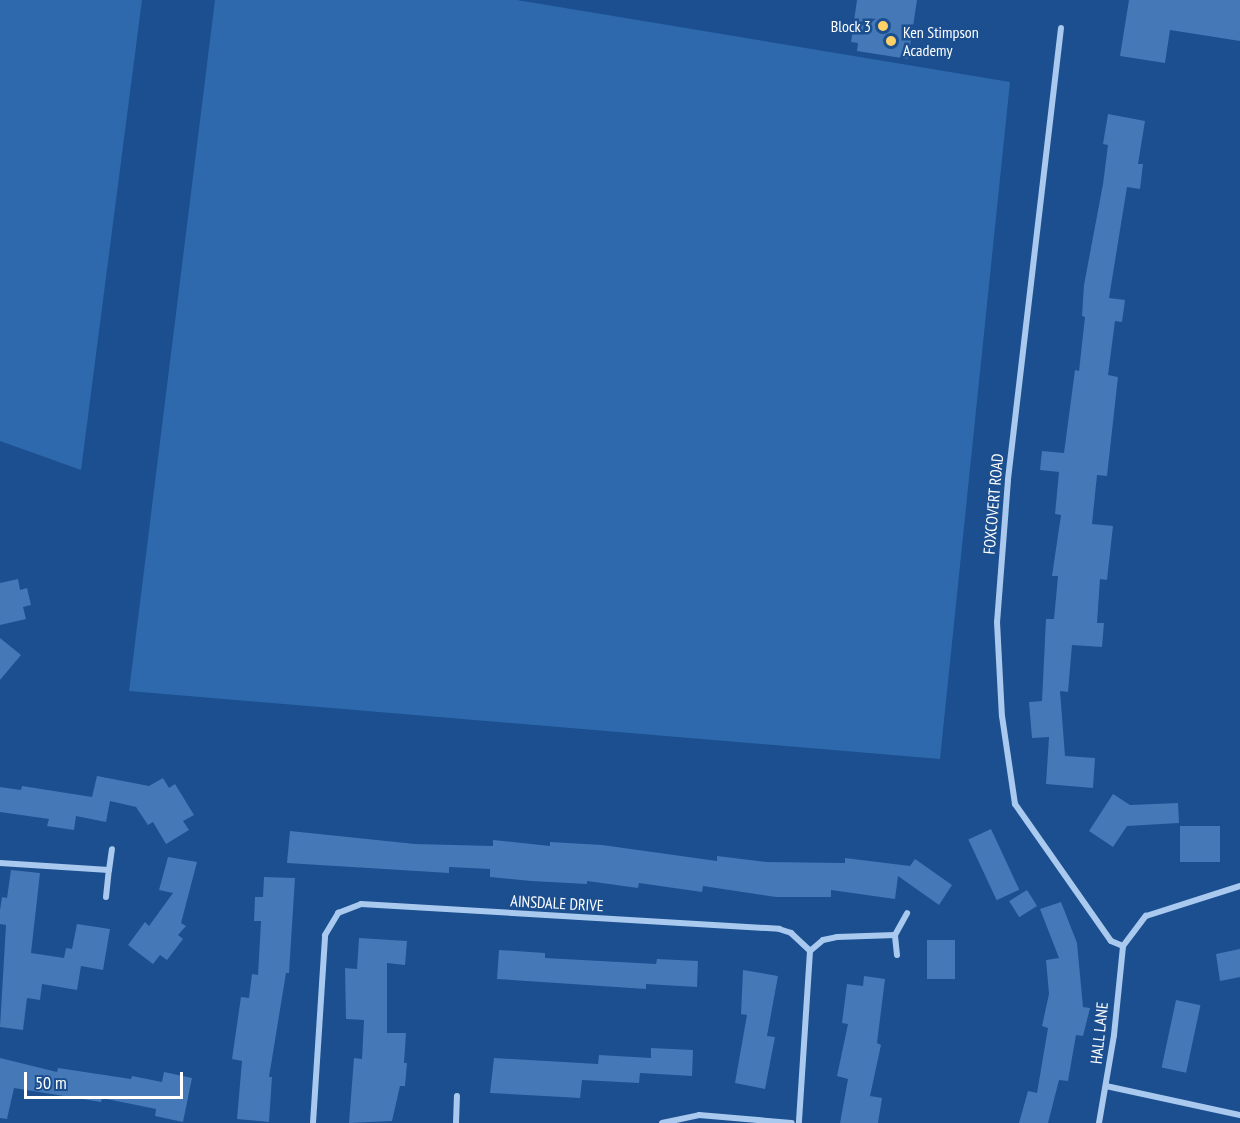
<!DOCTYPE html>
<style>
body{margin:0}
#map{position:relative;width:1240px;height:1123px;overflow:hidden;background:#1b4f8f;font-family:"PT Sans Narrow",sans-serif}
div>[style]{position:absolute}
.green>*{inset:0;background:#2e69ad}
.building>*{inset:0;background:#4478b7;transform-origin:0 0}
.minor>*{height:6px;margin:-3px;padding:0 3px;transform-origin:3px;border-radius:3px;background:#a9c9ee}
.dots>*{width:16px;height:16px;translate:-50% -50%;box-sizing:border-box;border:3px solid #1b4f8f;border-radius:50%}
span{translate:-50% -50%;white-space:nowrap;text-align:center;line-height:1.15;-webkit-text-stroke:5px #1b4f8f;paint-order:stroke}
.poi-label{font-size:16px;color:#fff}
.right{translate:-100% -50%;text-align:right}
.left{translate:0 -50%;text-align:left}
.street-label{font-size:16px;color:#fff}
.scale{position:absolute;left:24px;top:1072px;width:159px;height:27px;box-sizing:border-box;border:3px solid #fff;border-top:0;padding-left:8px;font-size:18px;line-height:21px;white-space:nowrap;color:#fff;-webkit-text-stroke:4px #1b4f8f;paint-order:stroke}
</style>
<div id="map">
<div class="green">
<div style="clip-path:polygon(0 0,142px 0,81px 470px,0 441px)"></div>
<div style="clip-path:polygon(215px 0,517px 0,1010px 82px,940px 759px,129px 691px)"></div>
</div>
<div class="building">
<div style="clip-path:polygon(857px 0,917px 0,908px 59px,857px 51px,858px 43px,851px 42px)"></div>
<div style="clip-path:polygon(1129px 0,1240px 0,1240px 41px,1170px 30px,1165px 63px,1120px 56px)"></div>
<div style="clip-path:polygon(1108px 114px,1145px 121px,1138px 164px,1143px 164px,1140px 189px,1127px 187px,1109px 298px,1125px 300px,1122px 322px,1115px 321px,1108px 375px,1118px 377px,1107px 476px,1097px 475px,1092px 524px,1113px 526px,1107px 580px,1100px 579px,1097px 623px,1104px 623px,1102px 647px,1072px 645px,1068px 692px,1060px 691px,1065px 756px,1095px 758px,1093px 788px,1046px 784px,1049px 737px,1032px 738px,1029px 702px,1042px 701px,1046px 619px,1054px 619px,1058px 576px,1052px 576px,1061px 515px,1055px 514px,1059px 472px,1040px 470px,1042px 451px,1064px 453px,1075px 370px,1079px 371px,1085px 317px,1082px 316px,1084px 285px,1103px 184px,1108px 145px,1103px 144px)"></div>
<div style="clip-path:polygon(18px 579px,20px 590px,27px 588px,31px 605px,23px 607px,26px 619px,0 625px,0 583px)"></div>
<div style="clip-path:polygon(0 638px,21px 655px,0 680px)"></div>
<div style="clip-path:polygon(97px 776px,149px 786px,163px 778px,169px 788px,175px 784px,194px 815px,183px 821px,189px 830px,166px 844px,153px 822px,148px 825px,136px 807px,110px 801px,106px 822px,76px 816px,74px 830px,47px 826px,49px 819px,0 812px,0 787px,21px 790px,22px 786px,92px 797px)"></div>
<div style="clip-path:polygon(1113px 794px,1130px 805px,1178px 803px,1179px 823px,1127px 826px,1113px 847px,1089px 831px)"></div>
<div style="left:1180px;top:826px;width:40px;height:36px"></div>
<div style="left:991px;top:829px;width:67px;height:25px;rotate:65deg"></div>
<div style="clip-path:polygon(290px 831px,415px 844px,493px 846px,493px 840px,550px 846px,550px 842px,602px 845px,717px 861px,717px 856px,766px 862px,845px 863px,845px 858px,910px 866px,915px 859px,952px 885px,939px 905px,898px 876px,895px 899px,831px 890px,831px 897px,776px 897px,703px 886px,702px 892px,639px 883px,638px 888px,587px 881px,587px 884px,531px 881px,490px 877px,490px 869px,449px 867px,449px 873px,287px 863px)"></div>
<div style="clip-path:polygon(168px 857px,197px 862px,181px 923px,186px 926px,178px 935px,183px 939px,167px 960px,160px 955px,153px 964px,128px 945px,145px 922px,149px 926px,173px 893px,159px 890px)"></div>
<div style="clip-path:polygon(11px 870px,40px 873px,31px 953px,64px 958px,66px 948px,72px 949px,77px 924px,110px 929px,103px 970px,81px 966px,77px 990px,42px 984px,40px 1000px,27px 998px,23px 1030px,0 1027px,6px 925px,0 924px,0 910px,2px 897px,7px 898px)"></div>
<div style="clip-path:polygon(264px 877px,295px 878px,289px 973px,286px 973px,269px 1077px,272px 1077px,269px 1122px,237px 1119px,242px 1061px,232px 1059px,241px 997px,249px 998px,252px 974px,258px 975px,261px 921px,254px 921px,255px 897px,263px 897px)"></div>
<div style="left:1027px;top:890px;width:19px;height:21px;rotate:58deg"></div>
<div style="clip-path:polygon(1061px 902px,1077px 943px,1083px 1007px,1090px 1008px,1083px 1036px,1076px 1035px,1068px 1081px,1059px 1080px,1048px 1123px,1019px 1123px,1028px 1091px,1037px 1093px,1048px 1028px,1042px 1026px,1049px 994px,1046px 960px,1059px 958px,1040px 909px)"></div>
<div style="clip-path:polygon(359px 938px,407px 941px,405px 965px,387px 963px,387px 1033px,406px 1033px,404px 1063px,407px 1063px,405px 1086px,400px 1086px,392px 1121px,349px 1123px,354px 1058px,362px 1059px,364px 1020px,346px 1019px,345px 968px,357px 969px)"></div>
<div style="left:927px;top:940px;width:28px;height:39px"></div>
<div style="clip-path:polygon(1240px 949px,1240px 977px,1220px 981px,1216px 954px)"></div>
<div style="clip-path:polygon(499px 950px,545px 953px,545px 958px,656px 964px,657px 959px,698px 961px,697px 987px,646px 984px,646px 989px,497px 979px)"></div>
<div style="clip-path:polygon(743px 970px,778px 976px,767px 1036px,775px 1037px,765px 1089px,735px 1083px,747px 1015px,741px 1014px)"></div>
<div style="clip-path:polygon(864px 976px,885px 979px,877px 1043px,881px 1045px,870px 1096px,882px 1098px,878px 1123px,840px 1123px,848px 1079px,837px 1076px,848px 1024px,842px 1023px,847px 984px,863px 986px)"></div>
<div style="left:1176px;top:1000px;width:25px;height:69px;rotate:12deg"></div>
<div style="clip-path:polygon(651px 1048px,693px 1050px,692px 1076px,640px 1073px,639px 1083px,582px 1080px,580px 1098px,490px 1093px,494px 1058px,598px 1064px,599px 1055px,651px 1058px)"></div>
<div style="clip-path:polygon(0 1058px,57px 1072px,58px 1068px,131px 1079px,132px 1076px,162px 1082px,164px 1072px,192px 1078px,183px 1122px,155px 1116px,156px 1109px,102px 1098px,101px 1102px,14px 1088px,7px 1119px,0 1118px)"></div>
</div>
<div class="minor">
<div style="left:1061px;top:28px;width:455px;rotate:96.7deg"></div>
<div style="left:1008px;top:480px;width:142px;rotate:94.4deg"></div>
<div style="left:997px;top:622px;width:94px;rotate:87deg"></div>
<div style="left:1002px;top:716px;width:89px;rotate:81.6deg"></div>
<div style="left:1015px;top:804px;width:167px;rotate:55deg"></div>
<div style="left:1111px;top:941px;width:13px;rotate:23deg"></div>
<div style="left:0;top:863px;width:109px;rotate:3.7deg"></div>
<div style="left:109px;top:870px;width:21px;rotate:-82deg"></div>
<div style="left:106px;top:897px;width:27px;rotate:-84deg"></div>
<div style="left:810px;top:951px;width:17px;rotate:-40deg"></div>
<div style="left:823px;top:940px;width:14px;rotate:-12deg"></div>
<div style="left:837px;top:937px;width:58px;rotate:-2deg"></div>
<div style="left:897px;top:955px;width:20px;rotate:-96deg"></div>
<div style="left:895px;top:935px;width:25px;rotate:-61deg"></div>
<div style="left:1106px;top:1086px;width:137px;rotate:12.2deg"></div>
<div style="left:313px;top:1123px;width:188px;rotate:-86.3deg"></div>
<div style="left:325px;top:935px;width:26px;rotate:-59deg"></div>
<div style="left:338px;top:913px;width:25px;rotate:-21deg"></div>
<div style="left:361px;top:904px;width:419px;rotate:3.4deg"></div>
<div style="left:779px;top:929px;width:13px;rotate:18deg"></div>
<div style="left:791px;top:933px;width:26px;rotate:43deg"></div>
<div style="left:810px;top:951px;width:172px;rotate:93.7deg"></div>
<div style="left:456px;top:1123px;width:27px;rotate:-88deg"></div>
<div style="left:662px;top:1123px;width:38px;rotate:-12deg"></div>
<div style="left:699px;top:1115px;width:93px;rotate:4.9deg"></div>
<div style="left:1099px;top:1123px;width:89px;rotate:-80.3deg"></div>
<div style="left:1114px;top:1035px;width:89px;rotate:-84.2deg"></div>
<div style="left:1123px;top:946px;width:38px;rotate:-53deg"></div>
<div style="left:1146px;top:916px;width:99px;rotate:-17.7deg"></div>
</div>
<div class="dots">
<div style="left:883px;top:26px;background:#ffd166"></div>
<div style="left:891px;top:41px;background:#ffd166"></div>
</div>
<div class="poi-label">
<span class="right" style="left:871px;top:26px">Block 3</span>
<span class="left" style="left:903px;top:41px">Ken Stimpson<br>Academy</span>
</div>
<div class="street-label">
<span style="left:993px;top:504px;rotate:-85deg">FOXCOVERT ROAD</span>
<span style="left:557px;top:903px;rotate:3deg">AINSDALE DRIVE</span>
<span style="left:1099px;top:1033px;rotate:-84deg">HALL LANE</span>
</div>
<div class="scale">50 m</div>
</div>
